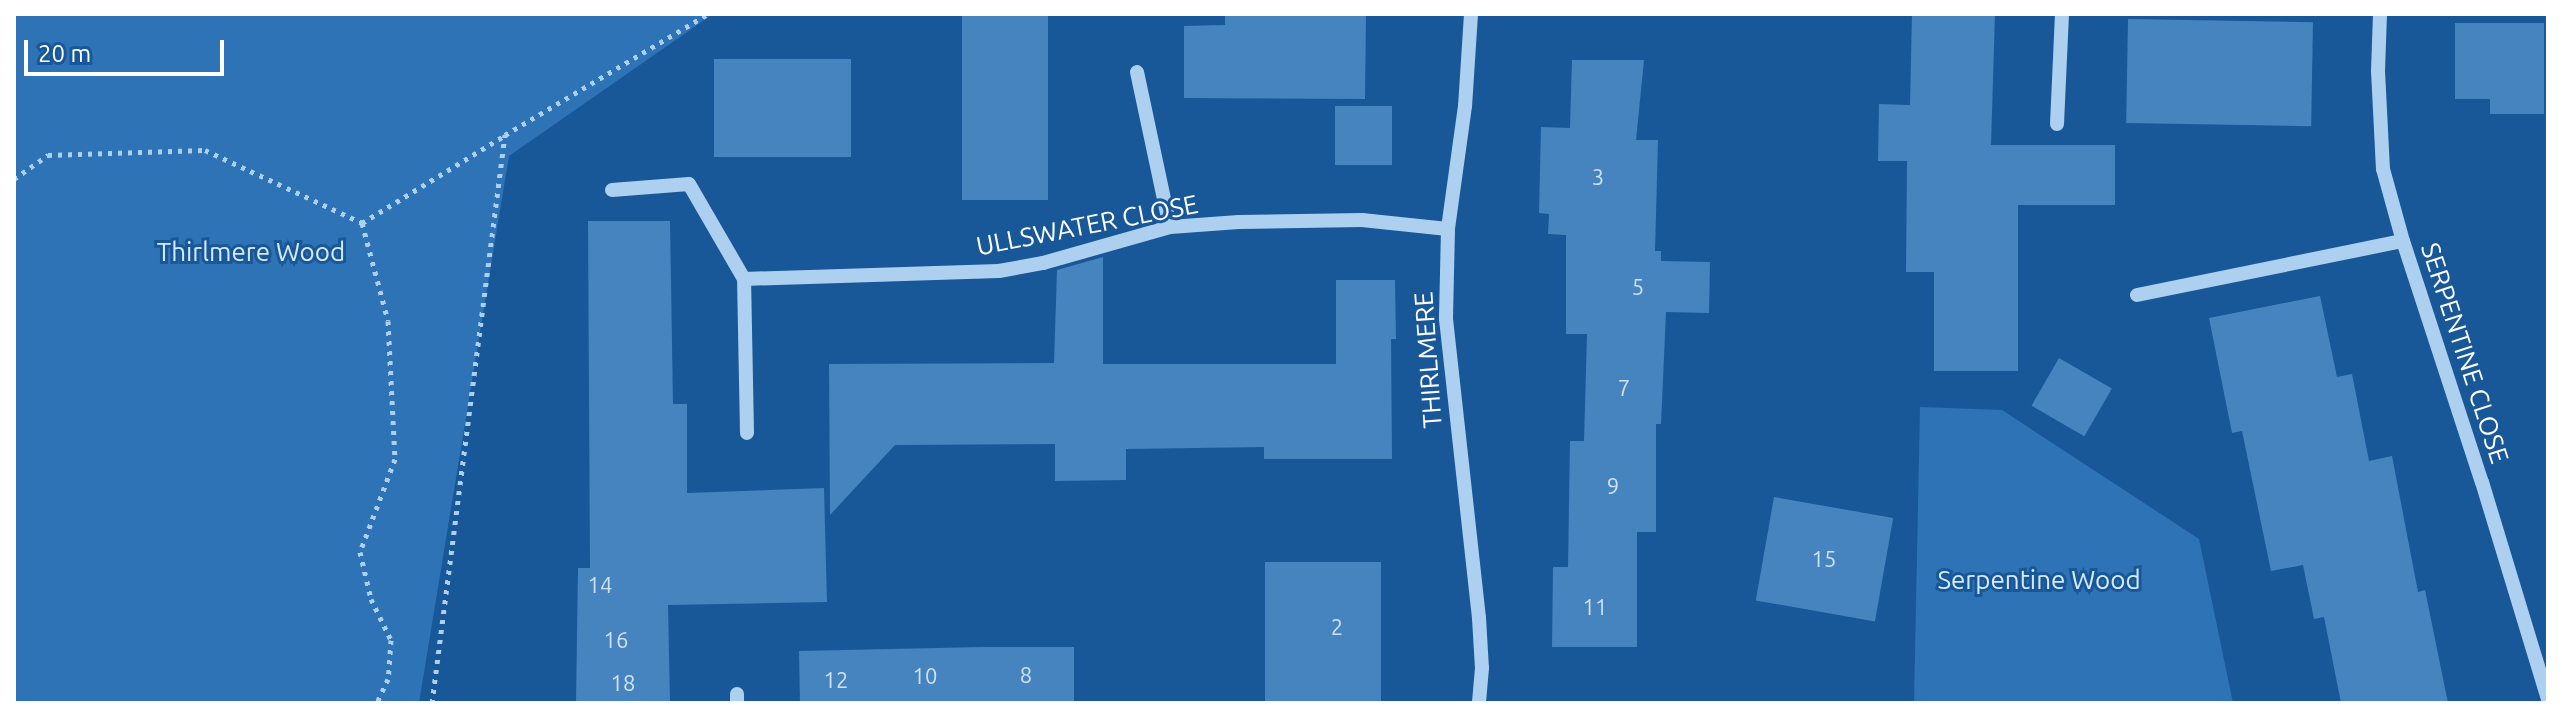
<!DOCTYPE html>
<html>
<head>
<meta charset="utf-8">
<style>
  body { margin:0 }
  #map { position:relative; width:2562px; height:717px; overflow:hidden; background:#195898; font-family:Ubuntu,sans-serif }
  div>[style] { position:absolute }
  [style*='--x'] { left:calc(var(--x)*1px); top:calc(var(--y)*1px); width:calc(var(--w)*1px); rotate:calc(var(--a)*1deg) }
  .green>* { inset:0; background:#2d73b6 }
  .building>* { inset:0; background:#4684c0; transform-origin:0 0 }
  .path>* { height:5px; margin-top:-2.5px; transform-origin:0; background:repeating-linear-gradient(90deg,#add0f1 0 4px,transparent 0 10px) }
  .minor>* { height:14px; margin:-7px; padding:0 7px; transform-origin:7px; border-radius:7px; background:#add0f1 }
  span { translate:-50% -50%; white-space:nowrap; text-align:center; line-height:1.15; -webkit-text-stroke:6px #195898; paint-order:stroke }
  .number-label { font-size:22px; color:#d1e0ef }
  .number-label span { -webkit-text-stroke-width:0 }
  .street-label { font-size:26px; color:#fff }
  .park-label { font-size:26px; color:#d4e9fc }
  .frame { position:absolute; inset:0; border:16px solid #fff; pointer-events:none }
  .scale { position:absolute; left:24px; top:40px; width:200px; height:36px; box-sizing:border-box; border:4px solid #fff; border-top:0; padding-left:10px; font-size:24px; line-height:28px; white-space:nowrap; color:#fff; -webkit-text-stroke:6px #195898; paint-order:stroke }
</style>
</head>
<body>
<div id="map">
  <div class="green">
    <div style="clip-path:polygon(14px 14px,713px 14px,509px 156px,419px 703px,14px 703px)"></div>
    <div style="clip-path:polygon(1920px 407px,2002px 410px,2199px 539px,2233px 703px,1914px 703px)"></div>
  </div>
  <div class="building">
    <div style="left:962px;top:14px;width:86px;height:186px"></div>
    <div style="clip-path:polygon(1225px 14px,1366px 14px,1365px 99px,1184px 98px,1184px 26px,1225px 25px)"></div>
    <div style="clip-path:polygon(1912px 14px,1995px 14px,1991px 145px,2115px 145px,2115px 205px,2018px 205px,2018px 371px,1934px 371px,1934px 272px,1906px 272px,1907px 161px,1878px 161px,1879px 104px,1910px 105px)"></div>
    <div style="left:2128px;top:19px;width:185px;height:104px;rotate:1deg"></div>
    <div style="clip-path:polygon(2455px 23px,2544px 23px,2544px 114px,2490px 114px,2490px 99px,2455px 99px)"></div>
    <div style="left:714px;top:59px;width:137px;height:98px"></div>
    <div style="clip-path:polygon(1572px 60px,1644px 60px,1636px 140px,1658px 140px,1655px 251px,1661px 251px,1661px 261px,1710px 262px,1709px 313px,1666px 312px,1661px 424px,1656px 424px,1656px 532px,1637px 532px,1637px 647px,1552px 647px,1553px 567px,1568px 567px,1570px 441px,1584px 441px,1587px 334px,1566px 334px,1566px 235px,1548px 234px,1549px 214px,1539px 213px,1541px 127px,1570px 128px)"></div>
    <div style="left:1335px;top:106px;width:57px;height:59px"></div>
    <div style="clip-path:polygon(588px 221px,670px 221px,673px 404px,687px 404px,687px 493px,824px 488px,827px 602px,668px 605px,670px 703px,576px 703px,578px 568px,590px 568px)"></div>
    <div style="clip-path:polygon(1103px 257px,1103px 364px,1336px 364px,1336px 280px,1395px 280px,1396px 339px,1391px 339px,1392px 459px,1264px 459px,1264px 447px,1126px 449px,1126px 480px,1055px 481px,1055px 444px,895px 445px,830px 515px,829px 364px,1054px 363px,1057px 270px)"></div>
    <div style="clip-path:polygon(2320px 296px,2337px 377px,2352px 374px,2369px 461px,2392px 456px,2418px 592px,2425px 590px,2448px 703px,2341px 703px,2324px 617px,2314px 619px,2303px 565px,2271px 571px,2242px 431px,2232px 433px,2209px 318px)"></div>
    <div style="left:2059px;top:358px;width:61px;height:55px;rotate:30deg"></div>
    <div style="left:1774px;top:497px;width:121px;height:105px;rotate:10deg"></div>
    <div style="left:1265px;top:562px;width:116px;height:141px"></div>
    <div style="clip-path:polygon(983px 647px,1074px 647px,1074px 703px,800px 703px,799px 651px)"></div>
  </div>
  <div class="path">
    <div style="--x:14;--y:179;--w:42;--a:-35.2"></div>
    <div style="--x:48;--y:155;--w:157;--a:-1.8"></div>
    <div style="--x:205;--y:150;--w:173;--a:24.9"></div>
    <div style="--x:362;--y:223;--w:167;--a:-31.5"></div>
    <div style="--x:362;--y:223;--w:101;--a:75.1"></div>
    <div style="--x:388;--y:321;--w:138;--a:87.1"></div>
    <div style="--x:395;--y:459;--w:99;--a:110.6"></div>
    <div style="--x:360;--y:552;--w:48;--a:76.8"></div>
    <div style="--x:371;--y:599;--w:46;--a:64"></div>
    <div style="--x:391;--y:640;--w:39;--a:94"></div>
    <div style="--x:388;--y:679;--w:26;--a:115"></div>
    <div style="--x:432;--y:703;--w:573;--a:-82.68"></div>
    <div style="--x:505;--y:135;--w:236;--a:-30.8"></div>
  </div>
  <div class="minor">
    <div style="--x:1471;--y:14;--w:92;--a:93.7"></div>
    <div style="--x:1465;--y:106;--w:124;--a:97.9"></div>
    <div style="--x:1448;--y:229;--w:90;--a:91.3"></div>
    <div style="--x:1446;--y:319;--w:301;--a:83.7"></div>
    <div style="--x:1479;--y:618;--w:50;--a:86.6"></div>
    <div style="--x:1482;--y:668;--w:35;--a:95"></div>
    <div style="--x:2380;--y:14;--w:57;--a:92"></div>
    <div style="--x:2378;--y:71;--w:98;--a:87.1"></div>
    <div style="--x:2383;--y:169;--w:75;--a:74.5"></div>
    <div style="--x:2403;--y:241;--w:254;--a:71.9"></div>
    <div style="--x:2482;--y:482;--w:227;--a:73.1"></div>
    <div style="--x:1137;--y:72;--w:158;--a:78"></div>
    <div style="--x:2057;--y:124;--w:110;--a:-87.4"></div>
    <div style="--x:612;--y:190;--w:77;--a:-4.5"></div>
    <div style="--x:689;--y:184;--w:110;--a:59.9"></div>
    <div style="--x:2137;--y:295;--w:271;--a:-11.5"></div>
    <div style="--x:747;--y:433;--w:154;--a:-91.1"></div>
    <div style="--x:744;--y:279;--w:255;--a:-1.8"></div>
    <div style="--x:999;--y:271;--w:45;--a:-10.3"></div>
    <div style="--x:1043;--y:263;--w:132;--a:-15.8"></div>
    <div style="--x:1170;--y:227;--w:69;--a:-4.1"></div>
    <div style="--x:1239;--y:222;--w:123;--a:-0.9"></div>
    <div style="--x:1362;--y:220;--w:86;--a:6"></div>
    <div style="--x:737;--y:703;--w:9;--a:-90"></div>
  </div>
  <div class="number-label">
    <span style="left:1598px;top:177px">3</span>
    <span style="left:1638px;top:287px">5</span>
    <span style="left:1624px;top:388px">7</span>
    <span style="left:1613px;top:486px">9</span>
    <span style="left:1824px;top:559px">15</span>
    <span style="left:600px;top:585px">14</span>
    <span style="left:1595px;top:607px">11</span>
    <span style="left:1337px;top:627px">2</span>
    <span style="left:616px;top:640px">16</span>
    <span style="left:1026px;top:675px">8</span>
    <span style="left:925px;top:676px">10</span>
    <span style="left:836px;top:680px">12</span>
    <span style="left:623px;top:683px">18</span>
  </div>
  <div class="street-label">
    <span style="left:1087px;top:225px;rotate:-11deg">ULLSWATER CLOSE</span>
    <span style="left:2465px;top:353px;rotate:72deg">SERPENTINE CLOSE</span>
    <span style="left:1428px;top:360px;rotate:-94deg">THIRLMERE</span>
  </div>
  <div class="park-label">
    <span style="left:251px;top:252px">Thirlmere Wood</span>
    <span style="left:2039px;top:580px">Serpentine Wood</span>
  </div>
  <div class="frame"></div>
  <div class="scale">20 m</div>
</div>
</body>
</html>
